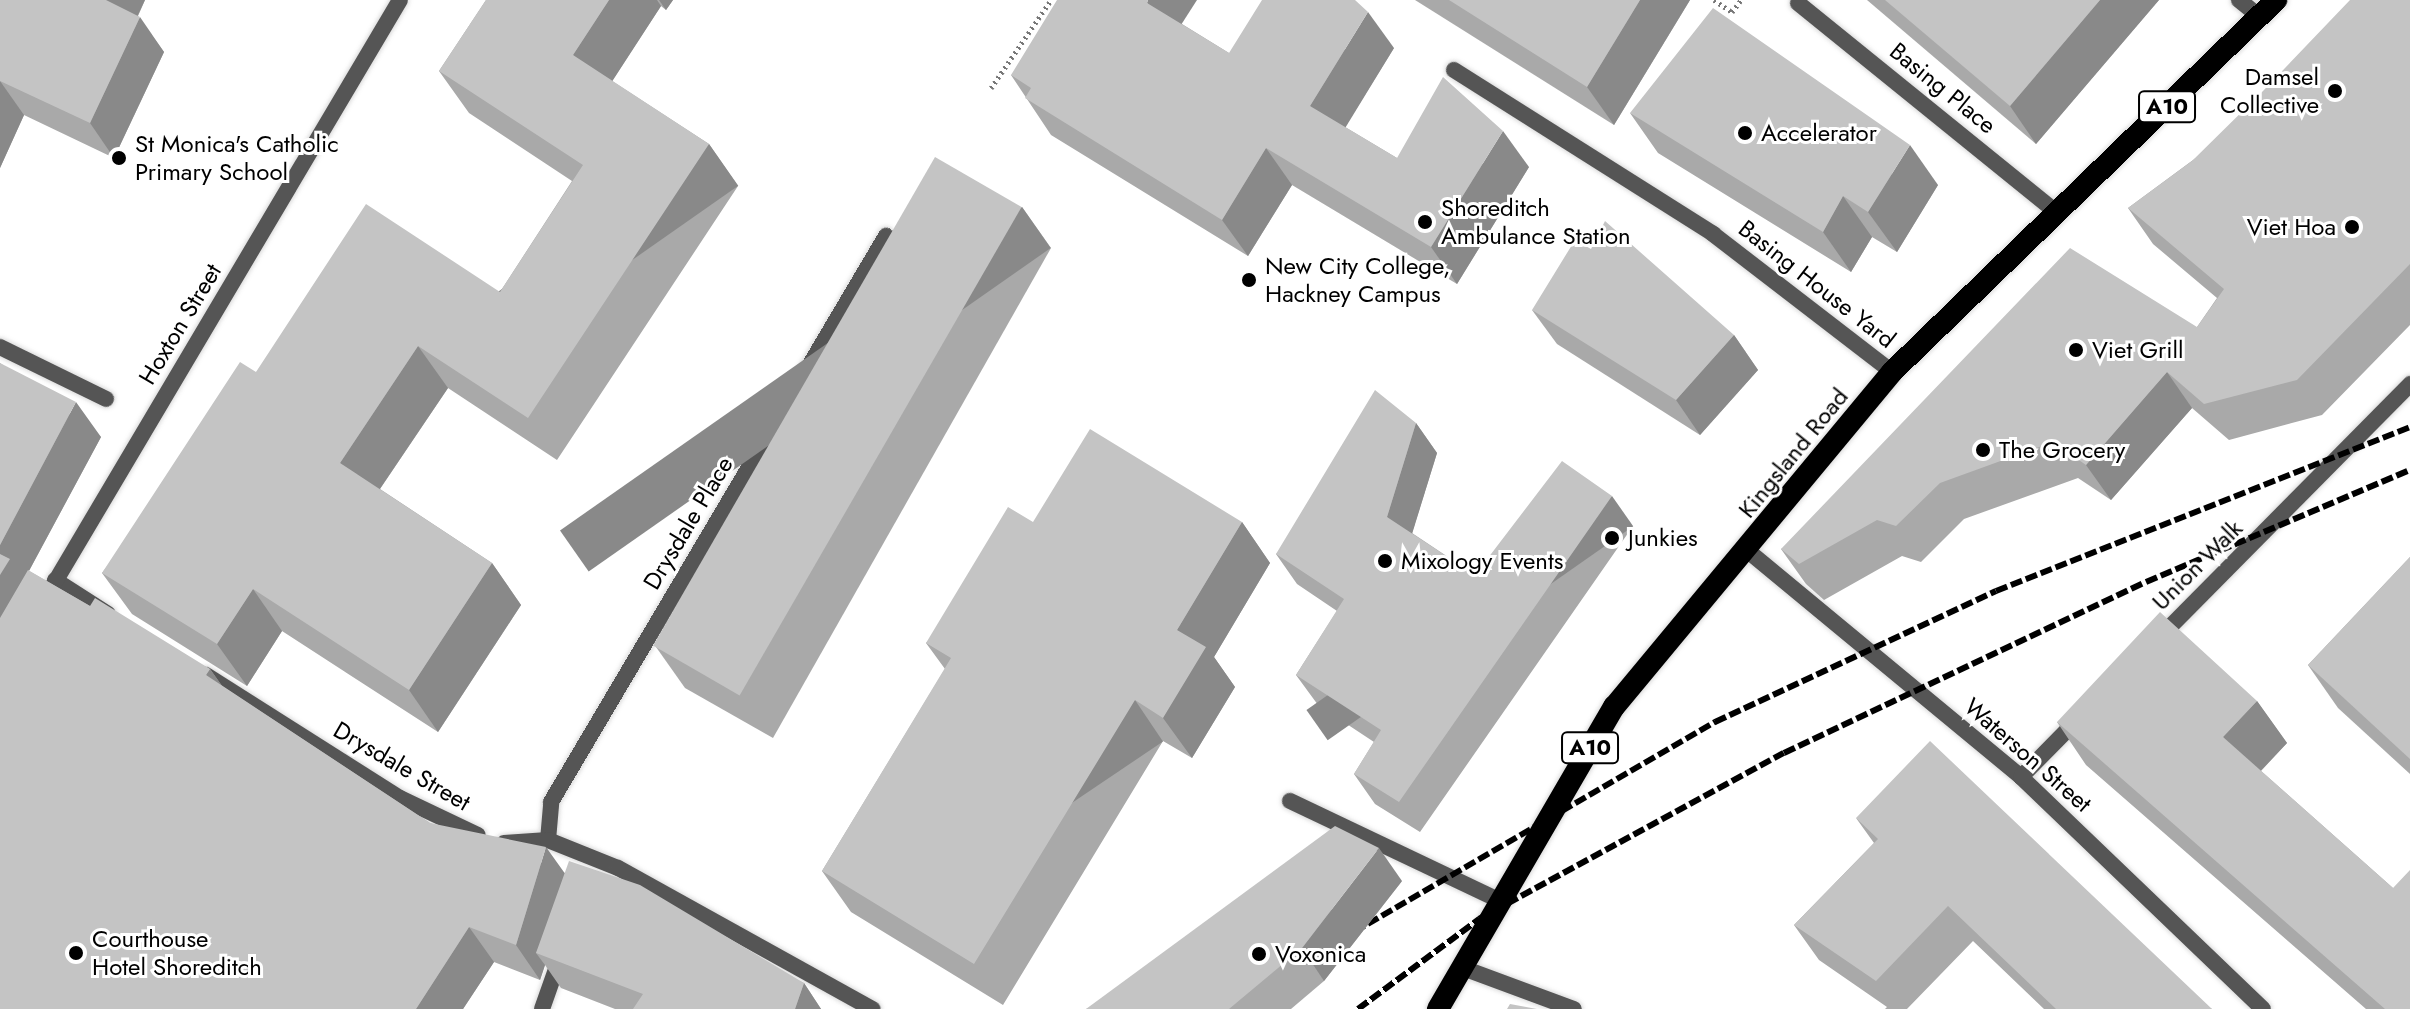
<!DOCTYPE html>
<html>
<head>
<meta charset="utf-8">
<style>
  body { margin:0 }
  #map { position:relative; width:2410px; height:1009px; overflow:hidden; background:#fff; font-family:Jost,sans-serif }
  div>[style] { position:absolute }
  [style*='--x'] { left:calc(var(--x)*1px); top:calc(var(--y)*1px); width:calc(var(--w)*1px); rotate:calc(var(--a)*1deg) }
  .path>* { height:5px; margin-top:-2.5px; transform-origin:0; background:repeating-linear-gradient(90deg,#777 0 2px,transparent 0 6px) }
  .roads { filter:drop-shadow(0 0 2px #dbdbdb) drop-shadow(0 0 2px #dbdbdb) }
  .service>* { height:16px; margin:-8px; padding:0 8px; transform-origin:8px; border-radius:8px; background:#555 }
  .minor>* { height:16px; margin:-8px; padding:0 8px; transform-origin:8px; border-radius:8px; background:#555 }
  .trunk>* { height:22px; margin:-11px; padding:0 11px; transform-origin:11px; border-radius:11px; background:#000 }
  .rail>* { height:6px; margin-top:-3px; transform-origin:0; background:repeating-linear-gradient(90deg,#000 0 12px,transparent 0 16px) }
  .wall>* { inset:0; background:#a9a9a9 }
  .shaded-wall>* { inset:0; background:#898989; transform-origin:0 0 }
  .building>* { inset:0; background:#c4c4c4; transform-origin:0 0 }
  .dots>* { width:22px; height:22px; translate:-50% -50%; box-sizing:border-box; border:4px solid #fff; border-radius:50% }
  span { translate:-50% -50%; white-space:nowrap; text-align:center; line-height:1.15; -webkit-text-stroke:6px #fff; paint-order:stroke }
  .shield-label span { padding:2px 6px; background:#fff; border:2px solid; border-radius:6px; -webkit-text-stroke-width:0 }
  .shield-label { font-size:22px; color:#000; font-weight:700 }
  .poi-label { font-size:24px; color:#000 }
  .right { translate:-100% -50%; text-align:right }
  .left { translate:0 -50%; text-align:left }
  .street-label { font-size:24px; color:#000 }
</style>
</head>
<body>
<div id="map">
  <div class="path">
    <div style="--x:1714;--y:0;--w:22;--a:34"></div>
    <div style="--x:1732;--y:12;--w:15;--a:-53"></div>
    <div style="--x:991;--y:88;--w:107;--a:-55.7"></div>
  </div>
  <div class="roads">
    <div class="service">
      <div style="--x:1290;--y:801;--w:233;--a:25.4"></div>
      <div style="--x:548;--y:840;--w:38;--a:-85"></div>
      <div style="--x:551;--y:802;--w:658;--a:-59.38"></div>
      <div style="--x:1463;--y:968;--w:118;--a:20.3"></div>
      <div style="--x:542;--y:1009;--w:54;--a:-70.6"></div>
    </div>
    <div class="minor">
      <div style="--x:2239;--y:0;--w:27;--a:39"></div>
      <div style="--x:1798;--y:3;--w:332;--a:39"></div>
      <div style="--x:1454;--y:70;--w:307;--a:32.3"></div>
      <div style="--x:1713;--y:234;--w:226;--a:37.6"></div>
      <div style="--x:0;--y:347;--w:118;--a:26.1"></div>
      <div style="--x:1748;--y:551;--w:354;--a:39.6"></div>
      <div style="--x:2021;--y:777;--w:335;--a:43.8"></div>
      <div style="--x:55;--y:580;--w:63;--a:32.7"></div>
      <div style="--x:52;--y:587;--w:682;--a:-59.34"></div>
      <div style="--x:2158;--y:639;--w:359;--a:-45.3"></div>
      <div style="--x:206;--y:675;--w:230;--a:32.4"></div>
      <div style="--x:400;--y:798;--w:86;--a:25.4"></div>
      <div style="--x:2021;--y:777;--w:83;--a:-45.5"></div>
      <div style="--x:504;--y:843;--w:44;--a:-3.9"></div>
      <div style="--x:548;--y:840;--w:75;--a:21.8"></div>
      <div style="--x:618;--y:868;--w:291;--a:29"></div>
    </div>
    <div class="trunk">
      <div style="--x:1438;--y:1009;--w:350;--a:-59.8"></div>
      <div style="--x:1614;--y:707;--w:435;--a:-50.3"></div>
      <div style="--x:1892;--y:372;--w:535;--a:-44.09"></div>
    </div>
  </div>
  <div class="rail">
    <div style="--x:1354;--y:932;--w:418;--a:-30.2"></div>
    <div style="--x:1715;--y:722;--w:310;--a:-25"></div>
    <div style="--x:1996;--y:591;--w:445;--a:-21.6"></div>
    <div style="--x:1358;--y:1009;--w:151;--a:-36.6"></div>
    <div style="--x:1479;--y:919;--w:347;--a:-28.6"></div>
    <div style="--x:1784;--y:753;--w:400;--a:-25.3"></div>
    <div style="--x:2146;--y:582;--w:287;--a:-23"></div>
  </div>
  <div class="wall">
    <div style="clip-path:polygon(0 0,145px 0,138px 16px,164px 52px,114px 158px,24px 115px,0 168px)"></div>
    <div style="clip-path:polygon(486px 0,673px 0,666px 10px,661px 6px,612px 81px,709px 144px,738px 186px,557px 460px,448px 388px,380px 489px,492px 563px,521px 605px,438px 732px,282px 631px,247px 686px,132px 614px,102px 573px,256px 372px,500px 292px,572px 181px,469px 113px,439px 71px)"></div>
    <div style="clip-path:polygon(1415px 0,1690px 0,1614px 125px)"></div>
    <div style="clip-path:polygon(1867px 0,2159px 0,2036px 144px)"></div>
    <div style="clip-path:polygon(2410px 0,2410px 325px,2322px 415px,2229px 440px,2192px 408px,2111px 500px,2078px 478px,1964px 519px,1921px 562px,1902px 556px,1824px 600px,1806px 584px,1781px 549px,2197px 327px,2217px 298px,2153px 244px,2128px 208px)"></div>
    <div style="clip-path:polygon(1182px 24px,1229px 53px,1394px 48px,1345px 127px,1397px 158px,1529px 167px,1457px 284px,1292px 185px,1248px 256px,1051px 135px,1011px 75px)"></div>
    <div style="clip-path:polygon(1630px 113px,1938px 185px,1897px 252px,1872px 237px,1851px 272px,1658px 153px)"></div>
    <div style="clip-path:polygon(1022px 207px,1051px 248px,773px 738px,685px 688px,656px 647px)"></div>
    <div style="clip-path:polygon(1532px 310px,1734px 335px,1758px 370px,1700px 435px,1557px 344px)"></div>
    <div style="clip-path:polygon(0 363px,101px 437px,29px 571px,90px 606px,210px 669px,222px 686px,430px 823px,565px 873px,804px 983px,821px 1009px,615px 1009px,561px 988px,545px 965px,540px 980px,494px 962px,463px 1009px,0 1009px)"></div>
    <div style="clip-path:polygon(1416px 423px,1437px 453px,1412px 533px,1475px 575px,1633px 526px,1420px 832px,1375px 804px,1354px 774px,1374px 742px,1318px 705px,1296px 675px,1337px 611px,1297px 584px,1276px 554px)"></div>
    <div style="clip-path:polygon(1033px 522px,1242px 522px,1270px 563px,1214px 657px,1235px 687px,1192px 758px,1163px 741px,1003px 1005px,851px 912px,822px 871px,945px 669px,926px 643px)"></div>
    <div style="clip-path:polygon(2410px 557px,2410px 774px,2338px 708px,2308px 665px)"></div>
    <div style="clip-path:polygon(2257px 701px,2287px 743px,2261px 771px,2393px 888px,2410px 1009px,2366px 1009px,2086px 765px,2057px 722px)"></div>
    <div style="clip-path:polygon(1856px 818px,2212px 1009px,2044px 1009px,1973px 941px,1907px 1009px,1885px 1009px,1887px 1007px,1819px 960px,1794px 925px,1874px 843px)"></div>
    <div style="clip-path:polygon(1402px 881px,1324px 981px,1291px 1009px,1086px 1009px)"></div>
  </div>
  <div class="shaded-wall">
    <div style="clip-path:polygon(105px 0,145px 0,129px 34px)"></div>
    <div style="clip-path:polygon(609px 0,657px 0,661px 6px,602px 97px,573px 55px)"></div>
    <div style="clip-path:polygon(659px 0,673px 0,666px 10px)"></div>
    <div style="clip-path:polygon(1148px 0,1197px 0,1172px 39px,1147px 3px)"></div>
    <div style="clip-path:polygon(1640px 0,1690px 0,1614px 125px,1587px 87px)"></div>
    <div style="clip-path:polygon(2100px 0,2159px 0,2036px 144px,2010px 106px)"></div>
    <div style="clip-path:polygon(1368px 12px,1394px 48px,1336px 143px,1310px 106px)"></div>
    <div style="clip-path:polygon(140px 17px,164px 52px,114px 158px,90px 123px)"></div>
    <div style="clip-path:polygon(0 81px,24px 115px,0 168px)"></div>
    <div style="clip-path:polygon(1503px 131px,1529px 167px,1457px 284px,1431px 247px)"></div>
    <div style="left:709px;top:144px;width:51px;height:328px;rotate:55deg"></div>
    <div style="clip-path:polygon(1910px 145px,1938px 185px,1897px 252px,1868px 212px)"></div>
    <div style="clip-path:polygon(1266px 148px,1292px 185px,1248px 256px,1222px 220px)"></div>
    <div style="clip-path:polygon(1843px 196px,1872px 237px,1851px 272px,1823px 232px)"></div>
    <div style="left:1022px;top:207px;width:50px;height:564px;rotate:55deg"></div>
    <div style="clip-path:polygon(1734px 335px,1758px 370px,1700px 435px,1676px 400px)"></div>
    <div style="clip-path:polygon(418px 346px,448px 388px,369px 505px,340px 463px)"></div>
    <div style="clip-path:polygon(2167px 372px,2192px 408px,2111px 500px,2086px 465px)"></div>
    <div style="clip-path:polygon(76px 402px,101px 437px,24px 580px,0 651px,0 545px)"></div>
    <div style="clip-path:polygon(1416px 423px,1437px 453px,1408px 547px,1387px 517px)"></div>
    <div style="left:1612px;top:496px;width:37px;height:373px;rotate:55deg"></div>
    <div style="clip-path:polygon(1242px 522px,1270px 563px,1214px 657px,1235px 687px,1192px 758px,1163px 718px,1177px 630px)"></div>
    <div style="clip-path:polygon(492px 563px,521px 605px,438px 732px,409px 690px)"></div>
    <div style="clip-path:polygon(253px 589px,282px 631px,247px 686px,217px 644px)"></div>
    <div style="clip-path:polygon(210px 669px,235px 704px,206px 675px)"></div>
    <div style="left:1135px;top:700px;width:50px;height:309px;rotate:56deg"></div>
    <div style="clip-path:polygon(2257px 701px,2287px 743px,2252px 780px,2223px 737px)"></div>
    <div style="clip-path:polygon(546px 847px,571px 882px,536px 953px,545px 965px,540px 980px,516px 945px)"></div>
    <div style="clip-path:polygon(1379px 848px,1402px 881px,1324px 981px,1302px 948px)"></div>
    <div style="clip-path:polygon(469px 927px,494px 962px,463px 1009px,416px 1009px)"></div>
    <div style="clip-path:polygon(804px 983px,821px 1009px,795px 1009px)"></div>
  </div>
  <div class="building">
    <div style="clip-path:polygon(0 0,106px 0,140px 17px,90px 123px,0 81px)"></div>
    <div style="clip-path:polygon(486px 0,609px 0,573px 55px,709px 144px,528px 418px,418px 346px,340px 463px,492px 563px,409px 690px,253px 589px,217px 644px,102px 573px,240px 362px,256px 372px,366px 204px,500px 292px,583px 165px,439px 71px)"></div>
    <div style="clip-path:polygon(1057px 0,1148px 0,1147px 3px,1229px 53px,1262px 0,1355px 0,1368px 12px,1310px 106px,1397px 158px,1443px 77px,1503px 131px,1431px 247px,1266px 148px,1222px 220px,1025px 98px,1031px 88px,1011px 75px)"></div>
    <div style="clip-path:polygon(1449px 0,1640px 0,1587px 87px)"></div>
    <div style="clip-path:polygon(1885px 0,2100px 0,2010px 106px)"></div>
    <div style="clip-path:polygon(2350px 0,2410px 0,2410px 264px,2297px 380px,2204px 404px,2167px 372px,2086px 465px,2053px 442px,1940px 483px,1896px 526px,1877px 520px,1799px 564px,1781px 549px,2070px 248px,2197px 327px,2224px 289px,2128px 208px,2192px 161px,2263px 91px)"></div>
    <div style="clip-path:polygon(1713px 8px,1910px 145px,1868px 212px,1843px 196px,1823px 232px,1630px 113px)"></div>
    <div style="left:935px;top:157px;width:100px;height:564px;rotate:30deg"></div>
    <div style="clip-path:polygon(1605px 221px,1734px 335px,1676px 400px,1532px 310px,1575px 240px,1591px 249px)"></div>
    <div style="clip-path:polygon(0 363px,76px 402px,0 545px)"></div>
    <div style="clip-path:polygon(1375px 390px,1416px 423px,1387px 517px,1475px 575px,1562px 461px,1612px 496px,1399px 802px,1354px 774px,1381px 730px,1296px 675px,1344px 599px,1276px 554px)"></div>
    <div style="clip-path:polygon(1090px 429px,1242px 522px,1177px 630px,1206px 647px,1163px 718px,1135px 700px,974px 964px,822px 871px,951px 658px,926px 643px,1008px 507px,1033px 522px)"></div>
    <div style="clip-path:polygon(0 554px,10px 559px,0 575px)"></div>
    <div style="clip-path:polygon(2410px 557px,2410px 759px,2308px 665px)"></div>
    <div style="clip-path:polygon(28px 570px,90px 606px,95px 598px,210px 669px,206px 675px,430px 823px,546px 847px,516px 945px,469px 927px,416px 1009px,0 1009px,0 618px)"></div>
    <div style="clip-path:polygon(2160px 612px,2257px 701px,2223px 737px,2393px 888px,2410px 870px,2410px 1009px,2385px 1009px,2057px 722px)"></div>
    <div style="clip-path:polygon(1930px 741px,2212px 1009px,2056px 1009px,1948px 906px,1876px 981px,1794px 925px,1878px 839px,1856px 818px)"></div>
    <div style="clip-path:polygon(1335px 826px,1379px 848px,1302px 948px,1229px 1009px,1086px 1009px)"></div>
    <div style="clip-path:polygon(569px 861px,640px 885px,804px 983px,795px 1009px,633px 1009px,643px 994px,536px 953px)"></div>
    <div style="clip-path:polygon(1510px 1004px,1537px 1009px,1507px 1009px)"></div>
  </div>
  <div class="dots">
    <div style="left:2335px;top:91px;background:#000"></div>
    <div style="left:1745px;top:133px;background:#000"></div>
    <div style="left:119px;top:158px;background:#000"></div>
    <div style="left:1425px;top:222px;background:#000"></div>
    <div style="left:2352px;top:227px;background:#000"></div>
    <div style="left:1249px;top:280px;background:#000"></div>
    <div style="left:2076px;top:350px;background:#000"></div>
    <div style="left:1983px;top:450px;background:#000"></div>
    <div style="left:1612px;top:538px;background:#000"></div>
    <div style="left:1385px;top:561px;background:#000"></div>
    <div style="left:76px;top:953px;background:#000"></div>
    <div style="left:1259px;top:954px;background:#000"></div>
  </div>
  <div class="shield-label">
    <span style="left:2167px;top:107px">A10</span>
    <span style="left:1590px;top:748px">A10</span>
  </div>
  <div class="poi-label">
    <span class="right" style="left:2319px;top:91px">Damsel<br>Collective</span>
    <span class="left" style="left:1761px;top:133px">Accelerator</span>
    <span class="left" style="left:135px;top:158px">St Monica's Catholic<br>Primary School</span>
    <span class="left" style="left:1441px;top:222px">Shoreditch<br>Ambulance Station</span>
    <span class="right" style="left:2336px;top:227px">Viet Hoa</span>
    <span class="left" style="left:1265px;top:280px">New City College,<br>Hackney Campus</span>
    <span class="left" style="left:2092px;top:350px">Viet Grill</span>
    <span class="left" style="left:1999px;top:450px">The Grocery</span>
    <span class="left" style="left:1628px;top:538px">Junkies</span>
    <span class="left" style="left:1401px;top:561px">Mixology Events</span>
    <span class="left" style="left:92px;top:953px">Courthouse<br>Hotel Shoreditch</span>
    <span class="left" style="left:1275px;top:954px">Voxonica</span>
  </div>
  <div class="street-label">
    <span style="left:1943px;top:88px;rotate:39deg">Basing Place</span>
    <span style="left:1817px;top:284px;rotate:38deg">Basing House Yard</span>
    <span style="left:180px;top:324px;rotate:-59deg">Hoxton Street</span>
    <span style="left:1793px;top:453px;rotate:-51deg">Kingsland Road</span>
    <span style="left:688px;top:523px;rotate:-59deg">Drysdale Place</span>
    <span style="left:2197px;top:565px;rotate:-45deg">Union Walk</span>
    <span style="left:2028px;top:755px;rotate:41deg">Waterson Street</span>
    <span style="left:402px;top:766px;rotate:30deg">Drysdale Street</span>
  </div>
</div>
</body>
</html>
